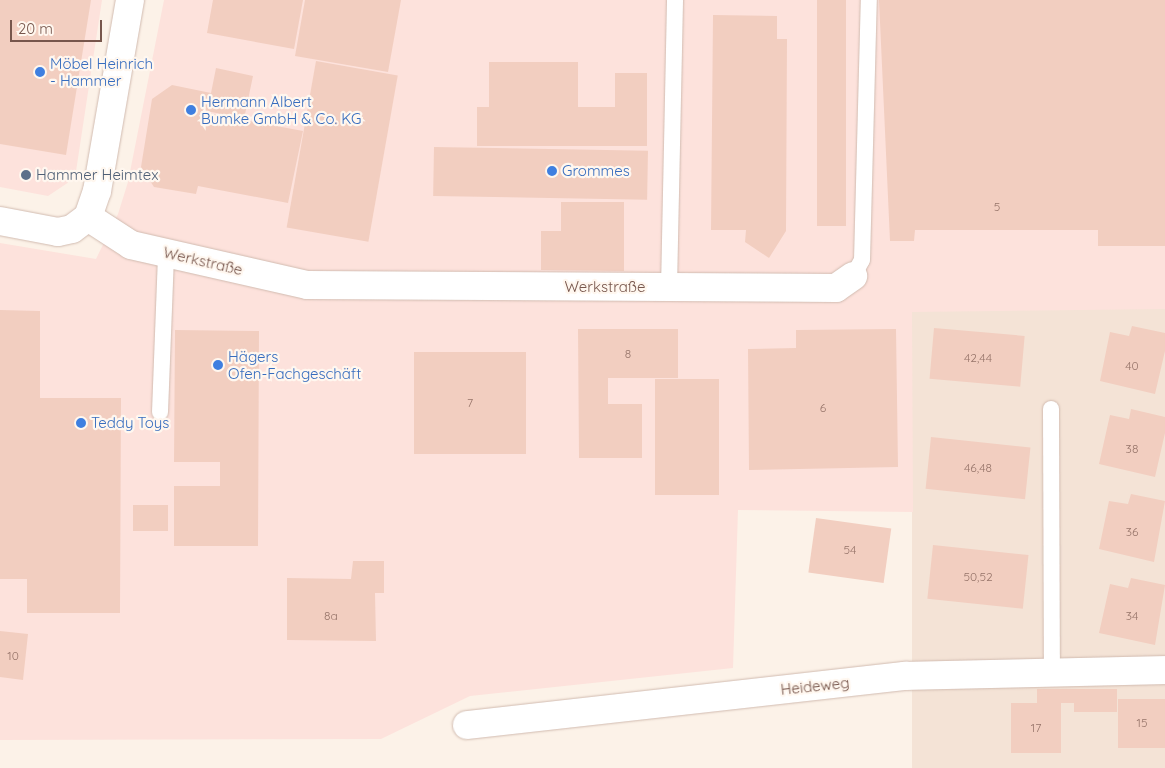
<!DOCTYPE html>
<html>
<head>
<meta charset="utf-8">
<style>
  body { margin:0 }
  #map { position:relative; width:1165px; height:768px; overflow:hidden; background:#fcf2e8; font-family:Quicksand,sans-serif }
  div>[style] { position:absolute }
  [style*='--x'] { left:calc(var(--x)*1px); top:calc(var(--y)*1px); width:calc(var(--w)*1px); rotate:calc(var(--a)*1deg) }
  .residential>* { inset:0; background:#f4e3d6; transform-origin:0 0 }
  .commercial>* { inset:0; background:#fde2dc }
  .building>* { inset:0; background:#f2cec0; transform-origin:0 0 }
  .roads { filter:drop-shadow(0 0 1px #d1bbb0) drop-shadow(0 0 1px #d1bbb0) }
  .lane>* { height:16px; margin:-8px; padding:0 8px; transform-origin:8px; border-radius:8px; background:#fff }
  .street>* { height:28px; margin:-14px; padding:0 14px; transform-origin:14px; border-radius:14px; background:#fff }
  .dots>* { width:14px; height:14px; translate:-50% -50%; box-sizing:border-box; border:2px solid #fff7ef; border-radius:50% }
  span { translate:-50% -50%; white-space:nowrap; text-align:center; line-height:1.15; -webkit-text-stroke:4.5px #fff7ef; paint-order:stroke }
  .number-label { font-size:12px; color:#967469 }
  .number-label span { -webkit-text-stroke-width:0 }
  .shop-label { font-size:15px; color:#366cbe }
  .left { translate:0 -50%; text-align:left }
  .service-label { font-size:15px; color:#4e5e75 }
  .street-label { font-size:15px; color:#77564c }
  .scale { position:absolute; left:10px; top:20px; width:92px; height:22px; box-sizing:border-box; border:2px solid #77564c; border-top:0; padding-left:6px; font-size:15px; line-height:18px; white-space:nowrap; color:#77564c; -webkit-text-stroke:4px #fff7ef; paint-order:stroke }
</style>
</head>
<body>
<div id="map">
  <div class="residential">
    <div style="left:1165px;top:309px;width:459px;height:253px;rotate:90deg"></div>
  </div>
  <div class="commercial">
    <div style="clip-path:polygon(0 0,102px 0,75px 178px,48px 196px,0 187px)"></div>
    <div style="clip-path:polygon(164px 0,1165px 0,1165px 309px,912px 312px,913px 512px,738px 510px,733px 668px,470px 696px,381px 739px,0 740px,0 243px,96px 259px,118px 214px,128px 182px)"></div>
  </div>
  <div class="building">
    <div style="clip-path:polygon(0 0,91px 0,66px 155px,0 144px)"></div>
    <div style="clip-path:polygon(213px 0,303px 0,294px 49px,207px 33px)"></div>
    <div style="clip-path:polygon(305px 0,401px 0,388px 72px,295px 56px)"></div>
    <div style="left:817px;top:0;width:29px;height:226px"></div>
    <div style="clip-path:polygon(879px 0,1165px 0,1165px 246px,1098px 246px,1098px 230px,915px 230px,914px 241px,890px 241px)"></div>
    <div style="clip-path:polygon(713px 15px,777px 16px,777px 39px,787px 39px,786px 231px,769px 258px,745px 242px,746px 230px,711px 230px)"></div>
    <div style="left:316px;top:61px;width:83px;height:169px;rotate:10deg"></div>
    <div style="clip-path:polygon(489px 62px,578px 62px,578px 107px,615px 107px,615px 73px,647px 73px,647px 146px,477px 146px,477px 107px,489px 107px)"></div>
    <div style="clip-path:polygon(216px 68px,253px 76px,244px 119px,207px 111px,212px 114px,303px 131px,288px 203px,198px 186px,196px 194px,154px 187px,141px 167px,152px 99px,172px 85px,211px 93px)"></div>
    <div style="left:434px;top:147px;width:214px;height:49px;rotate:1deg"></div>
    <div style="clip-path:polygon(561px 202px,624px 202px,624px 271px,541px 270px,541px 231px,561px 231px)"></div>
    <div style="clip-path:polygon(0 310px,40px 311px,40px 398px,121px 398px,120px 613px,27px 613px,27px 579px,0 579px)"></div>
    <div style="clip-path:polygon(1132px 326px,1165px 333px,1165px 351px,1155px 394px,1100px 381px,1110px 332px,1129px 336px)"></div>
    <div style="left:934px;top:328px;width:91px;height:51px;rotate:5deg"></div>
    <div style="clip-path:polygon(578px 329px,678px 329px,678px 378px,608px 378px,608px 404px,642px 404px,642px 458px,579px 458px)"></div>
    <div style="clip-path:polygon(896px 329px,898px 467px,749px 470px,748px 349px,796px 348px,796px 330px)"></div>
    <div style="clip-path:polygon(175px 330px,259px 331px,258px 546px,174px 546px,174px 486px,220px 486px,220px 462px,174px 462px)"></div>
    <div style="left:414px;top:352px;width:112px;height:102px"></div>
    <div style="left:655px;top:379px;width:64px;height:116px"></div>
    <div style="clip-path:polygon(1131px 409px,1165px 417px,1165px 433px,1155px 477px,1099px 464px,1110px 415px,1129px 419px)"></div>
    <div style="left:931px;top:437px;width:100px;height:52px;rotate:6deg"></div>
    <div style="clip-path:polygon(1131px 494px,1165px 501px,1154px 562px,1099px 549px,1109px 501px,1128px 504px)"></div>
    <div style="left:133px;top:505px;width:35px;height:26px"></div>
    <div style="left:816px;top:518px;width:76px;height:55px;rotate:8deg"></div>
    <div style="left:933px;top:545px;width:96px;height:54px;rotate:6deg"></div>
    <div style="clip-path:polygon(353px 561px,384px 561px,384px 593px,375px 593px,376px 641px,287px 640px,287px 578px,351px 579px)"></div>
    <div style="clip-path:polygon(1131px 578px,1165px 585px,1155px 645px,1099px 633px,1110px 584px,1128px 588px)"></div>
    <div style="clip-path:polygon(0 631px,28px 634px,23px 680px,0 677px)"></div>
    <div style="clip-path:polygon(1037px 689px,1117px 689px,1117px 712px,1074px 712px,1074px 703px,1061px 703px,1061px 753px,1011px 753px,1011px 703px,1037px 703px)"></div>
    <div style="left:1118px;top:699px;width:47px;height:49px"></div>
  </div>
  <div class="roads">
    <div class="lane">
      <div style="--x:853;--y:276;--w:18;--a:-61"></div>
      <div style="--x:862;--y:260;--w:260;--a:-88.5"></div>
      <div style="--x:669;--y:288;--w:288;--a:-88.8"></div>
      <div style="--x:1051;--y:409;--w:264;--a:89.8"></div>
      <div style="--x:160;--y:412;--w:159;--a:-87.8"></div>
    </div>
    <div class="street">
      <div style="--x:88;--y:217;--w:51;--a:33.1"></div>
      <div style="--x:131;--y:245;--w:180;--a:12.8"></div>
      <div style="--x:307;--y:285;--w:529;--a:0.32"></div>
      <div style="--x:836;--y:288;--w:21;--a:-35"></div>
      <div style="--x:0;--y:221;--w:59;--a:10.7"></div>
      <div style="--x:58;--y:232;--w:14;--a:-12"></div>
      <div style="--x:72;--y:229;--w:20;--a:-37"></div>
      <div style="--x:88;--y:217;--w:28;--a:-71"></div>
      <div style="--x:97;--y:191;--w:194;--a:-80.2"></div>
      <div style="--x:467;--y:725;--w:441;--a:-6.4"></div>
      <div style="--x:905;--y:676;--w:260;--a:-1.3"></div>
    </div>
  </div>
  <div class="dots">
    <div style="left:40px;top:72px;background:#3f7fe0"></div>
    <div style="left:191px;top:110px;background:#3f7fe0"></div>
    <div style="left:552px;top:171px;background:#3f7fe0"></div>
    <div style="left:26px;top:175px;background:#5c6f8a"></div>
    <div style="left:218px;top:365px;background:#3f7fe0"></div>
    <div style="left:81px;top:423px;background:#3f7fe0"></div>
  </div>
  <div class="number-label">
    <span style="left:997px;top:207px">5</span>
    <span style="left:628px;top:354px">8</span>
    <span style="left:978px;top:358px">42,44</span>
    <span style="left:1132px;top:366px">40</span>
    <span style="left:470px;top:403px">7</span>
    <span style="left:823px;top:408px">6</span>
    <span style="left:1132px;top:449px">38</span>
    <span style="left:978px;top:468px">46,48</span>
    <span style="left:1132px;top:532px">36</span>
    <span style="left:850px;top:550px">54</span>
    <span style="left:978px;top:577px">50,52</span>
    <span style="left:331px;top:616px">8a</span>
    <span style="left:1132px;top:616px">34</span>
    <span style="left:13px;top:656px">10</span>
    <span style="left:1142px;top:723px">15</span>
    <span style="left:1036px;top:728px">17</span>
  </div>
  <div class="shop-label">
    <span class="left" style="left:50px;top:72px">Möbel Heinrich<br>- Hammer</span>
    <span class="left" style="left:201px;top:110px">Hermann Albert<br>Bumke GmbH &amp; Co. KG</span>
    <span class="left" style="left:562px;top:171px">Grommes</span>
    <span class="left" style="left:228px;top:365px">Hägers<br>Ofen-Fachgeschäft</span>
    <span class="left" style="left:91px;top:423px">Teddy Toys</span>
  </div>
  <div class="service-label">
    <span class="left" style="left:36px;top:175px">Hammer Heimtex</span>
  </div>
  <div class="street-label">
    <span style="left:203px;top:261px;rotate:13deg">Werkstraße</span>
    <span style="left:605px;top:287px">Werkstraße</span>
    <span style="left:815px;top:686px;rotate:-6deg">Heideweg</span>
  </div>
  <div class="scale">20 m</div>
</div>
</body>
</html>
